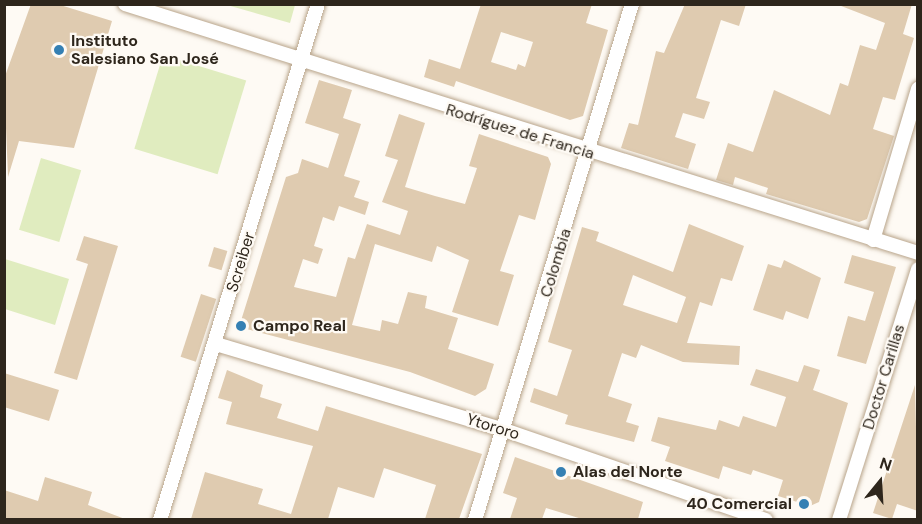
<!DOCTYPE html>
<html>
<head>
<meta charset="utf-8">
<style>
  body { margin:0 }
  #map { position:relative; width:922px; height:524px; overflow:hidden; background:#fefaf4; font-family:"DM Sans",sans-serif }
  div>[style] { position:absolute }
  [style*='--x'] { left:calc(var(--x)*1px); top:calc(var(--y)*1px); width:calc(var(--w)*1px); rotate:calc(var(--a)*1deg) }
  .green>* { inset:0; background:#e0ecbf; transform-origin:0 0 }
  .building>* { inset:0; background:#dfcbb0; transform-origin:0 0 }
  .roads { filter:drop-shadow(0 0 2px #b8a48a) drop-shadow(0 0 2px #b8a48a) }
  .street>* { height:14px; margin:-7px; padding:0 7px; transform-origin:7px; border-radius:7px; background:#fff }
  .dots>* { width:16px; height:16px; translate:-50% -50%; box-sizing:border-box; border:3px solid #fefaf4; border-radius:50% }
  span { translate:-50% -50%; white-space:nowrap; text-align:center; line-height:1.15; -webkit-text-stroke:4.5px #fefaf4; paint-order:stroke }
  .poi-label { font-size:16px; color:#2e261c; font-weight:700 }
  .left { translate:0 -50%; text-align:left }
  .right { translate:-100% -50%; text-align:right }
  .street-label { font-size:16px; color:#2e261c }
  .frame { position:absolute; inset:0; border:6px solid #2e261c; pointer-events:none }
  .north { position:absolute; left:850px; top:452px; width:60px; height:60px; -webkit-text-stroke:4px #fefaf4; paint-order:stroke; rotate:18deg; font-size:16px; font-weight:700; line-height:24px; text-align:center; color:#2e261c }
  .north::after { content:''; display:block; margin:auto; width:21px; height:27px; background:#2e261c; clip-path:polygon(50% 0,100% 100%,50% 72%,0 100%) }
</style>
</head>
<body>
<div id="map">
  <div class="green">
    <div style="clip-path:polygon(227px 5px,295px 4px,295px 5px,290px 23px)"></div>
    <div style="left:163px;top:55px;width:87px;height:98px;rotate:17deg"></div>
    <div style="left:41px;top:158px;width:42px;height:75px;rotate:17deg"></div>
    <div style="clip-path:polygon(5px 259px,69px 279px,55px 325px,5px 309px)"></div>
  </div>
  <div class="building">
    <div style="clip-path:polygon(31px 4px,57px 4px,112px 21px,74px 148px,19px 141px,8px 177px,4px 79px)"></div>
    <div style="clip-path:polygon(evenodd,481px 4px,592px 4px,586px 23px,608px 30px,583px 116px,570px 120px,456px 81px,454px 87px,424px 77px,429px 59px,460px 69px,481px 4px,501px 32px,533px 42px,525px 67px,518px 64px,516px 70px,491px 62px,501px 32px)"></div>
    <div style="clip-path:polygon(685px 4px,746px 4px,739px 26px,721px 20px,696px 98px,710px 102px,704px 119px,683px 113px,675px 137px,696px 144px,688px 169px,621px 148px,629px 123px,638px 125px,656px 51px,664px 53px)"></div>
    <div style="clip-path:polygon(836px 4px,912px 4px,903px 34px,914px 38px,895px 100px,883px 97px,873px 129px,894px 136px,867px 219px,859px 222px,766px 194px,768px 188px,735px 177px,733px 185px,716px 180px,728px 143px,753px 152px,774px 90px,830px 115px,840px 83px,848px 86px,860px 45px,876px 50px,885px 23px)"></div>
    <div style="clip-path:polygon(319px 80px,352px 90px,343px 118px,361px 124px,344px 176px,360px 181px,354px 197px,369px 202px,365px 215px,339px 206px,334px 221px,323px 217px,314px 246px,323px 249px,318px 264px,303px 259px,294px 287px,336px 297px,348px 257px,355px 259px,367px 224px,400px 235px,408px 211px,382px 202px,398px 160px,385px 156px,399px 114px,425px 123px,405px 187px,435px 196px,465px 204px,477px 168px,469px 166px,479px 134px,548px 157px,551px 164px,535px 220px,519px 215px,500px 271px,514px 275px,498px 326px,452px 312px,469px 260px,437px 246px,432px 262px,375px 244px,352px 325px,380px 331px,382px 320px,398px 324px,408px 292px,427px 296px,425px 308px,458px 318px,448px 349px,494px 364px,486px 389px,475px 396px,410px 372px,239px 327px,286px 177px,298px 173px,302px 159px,328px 168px,339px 134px,305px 123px)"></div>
    <div style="clip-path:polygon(evenodd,689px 224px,744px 246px,732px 281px,721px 278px,712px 306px,700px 302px,687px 343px,740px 346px,739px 365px,683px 362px,641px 345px,636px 358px,622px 353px,608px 396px,632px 404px,626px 422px,639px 426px,634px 442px,565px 424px,568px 415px,530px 402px,534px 388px,557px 396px,572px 350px,548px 342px,582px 227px,599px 232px,596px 241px,673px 272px,689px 224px,633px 275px,686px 297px,677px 323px,623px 305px,633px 275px)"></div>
    <div style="clip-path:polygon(84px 236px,118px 246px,77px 380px,54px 373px,88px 264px,76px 260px)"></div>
    <div style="left:214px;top:247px;width:14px;height:20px;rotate:17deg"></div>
    <div style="clip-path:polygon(852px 255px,896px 267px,866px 364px,837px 356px,848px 316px,865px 321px,874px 292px,844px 283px)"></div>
    <div style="clip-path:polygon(784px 260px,821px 278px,808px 319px,786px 311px,783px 320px,753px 310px,768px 264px,781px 268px)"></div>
    <div style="left:201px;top:294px;width:16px;height:66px;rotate:18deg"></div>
    <div style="clip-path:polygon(804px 365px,820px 370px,813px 390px,848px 403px,819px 502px,810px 506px,778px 496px,783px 480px,753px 470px,751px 475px,723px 466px,719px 479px,665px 461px,670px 447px,651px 441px,658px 417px,716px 430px,719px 420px,739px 427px,743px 416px,776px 427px,786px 397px,750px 385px,756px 369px,798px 382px)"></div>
    <div style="clip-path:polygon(227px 370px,263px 385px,260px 397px,282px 404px,277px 418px,318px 431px,326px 406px,482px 454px,459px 519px,425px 519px,436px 485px,384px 468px,374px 498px,338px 487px,328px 519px,191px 519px,205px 472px,263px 489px,258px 504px,291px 514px,313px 446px,226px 424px,232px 402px,218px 398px)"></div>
    <div style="clip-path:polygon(4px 373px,59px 390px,49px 421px,4px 407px)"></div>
    <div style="clip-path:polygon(915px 385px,918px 511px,897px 504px,892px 519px,873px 513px)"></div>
    <div style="clip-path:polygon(515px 457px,643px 502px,638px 519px,582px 519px,546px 508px,542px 519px,510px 519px,517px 498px,503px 493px)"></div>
    <div style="clip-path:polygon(45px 477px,92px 492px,88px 505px,125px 519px,4px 519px,4px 490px,38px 501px)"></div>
  </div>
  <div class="roads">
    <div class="street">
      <div style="--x:125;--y:4;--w:831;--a:17.43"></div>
      <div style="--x:873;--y:240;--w:158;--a:-73.4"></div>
      <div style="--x:216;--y:344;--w:301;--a:16.6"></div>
      <div style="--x:504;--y:430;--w:277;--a:19"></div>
      <div style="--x:160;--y:520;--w:540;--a:-72.98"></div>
      <div style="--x:475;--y:520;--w:539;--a:-73.08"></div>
      <div style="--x:839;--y:520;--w:263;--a:-72.5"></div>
    </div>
  </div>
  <div class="dots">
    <div style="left:59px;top:50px;background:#3580b3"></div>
    <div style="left:241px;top:326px;background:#3580b3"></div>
    <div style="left:561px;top:472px;background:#3580b3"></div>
    <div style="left:804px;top:504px;background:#3580b3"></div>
  </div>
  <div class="poi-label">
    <span class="left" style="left:71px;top:50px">Instituto<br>Salesiano San José</span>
    <span class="left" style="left:253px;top:326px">Campo Real</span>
    <span class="left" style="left:573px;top:472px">Alas del Norte</span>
    <span class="right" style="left:792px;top:504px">40 Comercial</span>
  </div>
  <div class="street-label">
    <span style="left:520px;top:132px;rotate:17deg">Rodríguez de Francia</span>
    <span style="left:241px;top:262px;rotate:-73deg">Screiber</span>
    <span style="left:556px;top:263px;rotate:-73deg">Colombia</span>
    <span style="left:884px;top:377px;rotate:-73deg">Doctor Carillas</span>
    <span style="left:493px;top:427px;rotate:17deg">Ytororo</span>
  </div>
  <div class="frame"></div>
  <div class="north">N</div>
</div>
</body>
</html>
